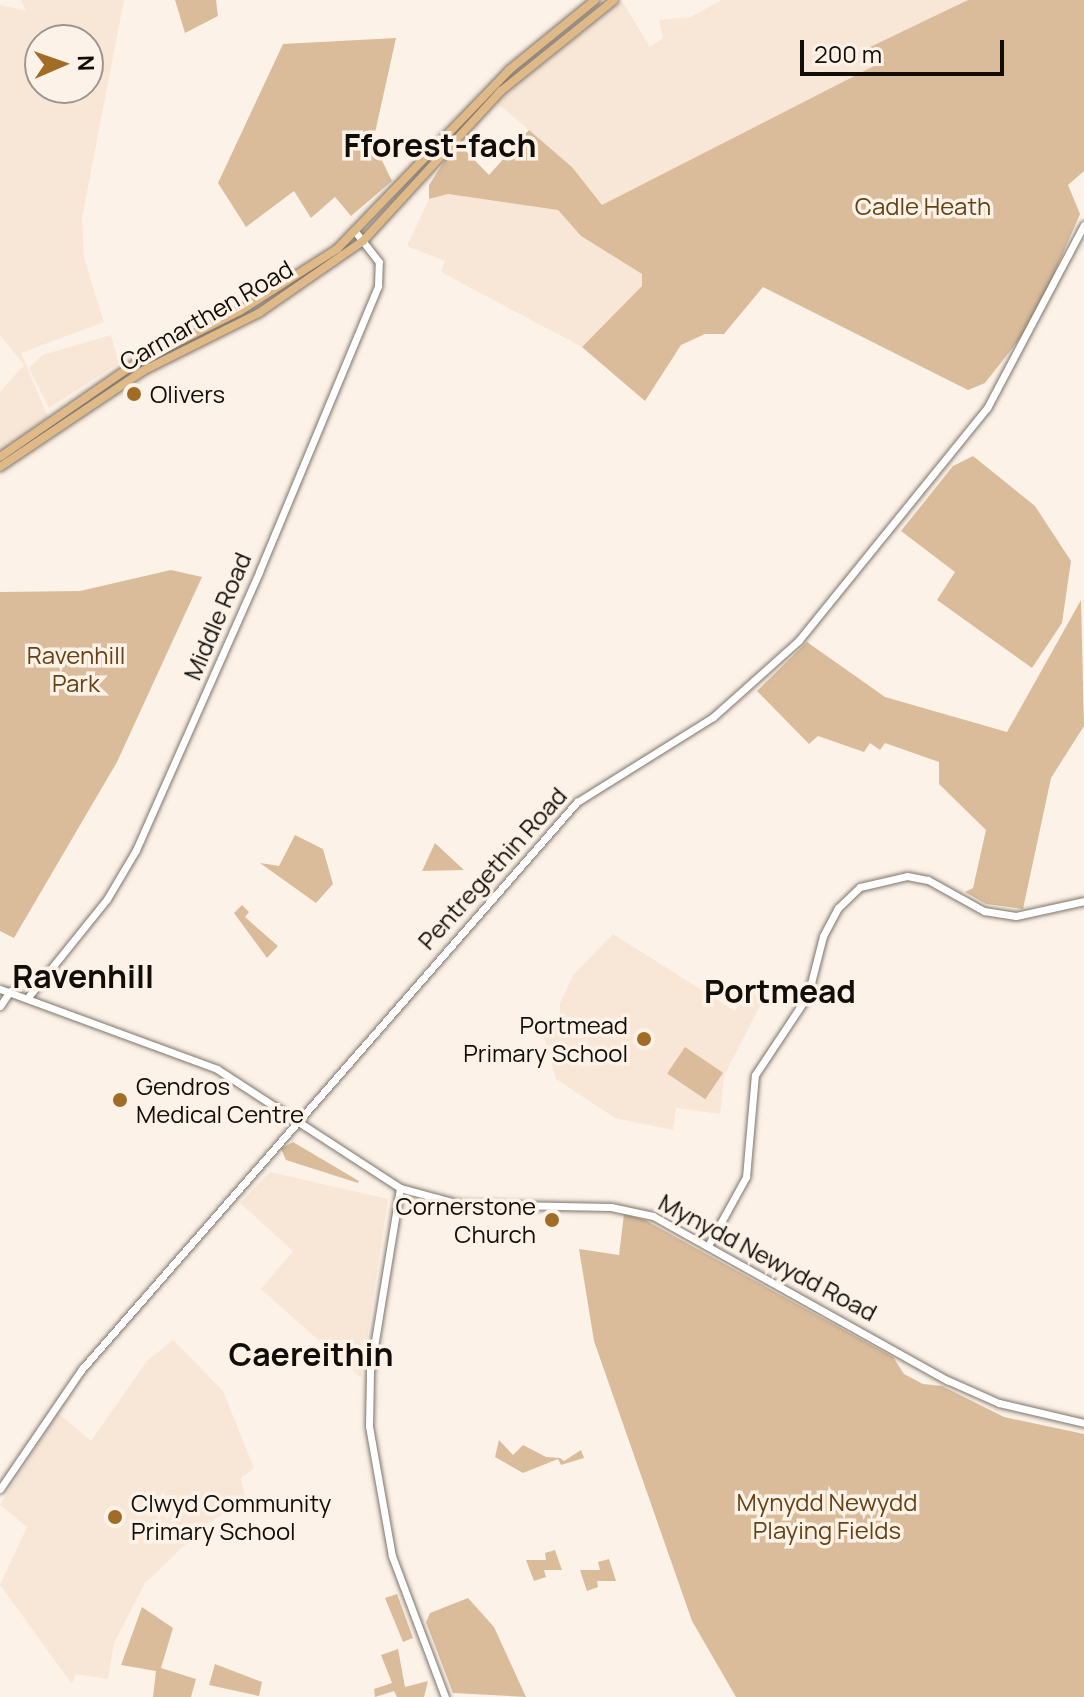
<!DOCTYPE html>
<html>
<head>
<meta charset="utf-8">
<style>
  body { margin:0 }
  #map { position:relative; width:1084px; height:1697px; overflow:hidden; background:#fdf2e7; font-family:Manrope,sans-serif }
  div>[style] { position:absolute }
  [style*='--x'] { left:calc(var(--x)*1px); top:calc(var(--y)*1px); width:calc(var(--w)*1px); rotate:calc(var(--a)*1deg) }
  .built>* { inset:0; background:#f8e7d6 }
  .green>* { inset:0; background:#dabc9b; transform-origin:0 0 }
  .roads { filter:drop-shadow(0 0 2px #7e756b) drop-shadow(0 0 2px #7e756b) }
  .tertiary>* { height:7px; margin:-3.5px; padding:0 3.5px; transform-origin:3.5px; border-radius:3.5px; background:#fff }
  .primary>* { height:8px; margin:-4px; padding:0 4px; transform-origin:4px; border-radius:4px; background:#e0b988 }
  .dots>* { width:22px; height:22px; translate:-50% -50%; box-sizing:border-box; border:4px solid #fdf2e7; border-radius:50% }
  span { translate:-50% -50%; white-space:nowrap; text-align:center; line-height:1.15; -webkit-text-stroke:7px #fdf2e7; paint-order:stroke }
  .park-label { font-size:24px; color:#654214 }
  .street-label { font-size:24px; color:#110e0a }
  .poi-label { font-size:24px; color:#110e0a }
  .left { translate:0 -50%; text-align:left }
  .right { translate:-100% -50%; text-align:right }
  .district-label { font-size:32px; color:#110e0a; font-weight:700 }
  .north { position:absolute; left:24px; top:24px; width:80px; height:80px; box-sizing:border-box; background:#fdf2e7; border:2px solid #9f978f; border-radius:50%; rotate:88deg; font-size:22px; font-weight:700; line-height:32px; text-align:center; color:#110e0a }
  .north::after { content:''; display:block; margin:auto; width:28px; height:36px; background:#a16c25; clip-path:polygon(50% 0,100% 100%,50% 72%,0 100%) }
  .scale { position:absolute; left:800px; top:40px; width:204px; height:36px; box-sizing:border-box; border:4px solid #110e0a; border-top:0; padding-left:10px; font-size:24px; line-height:28px; white-space:nowrap; color:#110e0a; -webkit-text-stroke:6px #fdf2e7; paint-order:stroke }
</style>
</head>
<body>
<div id="map">
  <div class="built">
    <div style="clip-path:polygon(evenodd,21px 0,124px 0,82px 218px,84px 258px,104px 322px,21px 353px,48px 417px,0 452px,0 392px,24px 365px,0 335px,0 5px,26px 11px,21px 0,40px 40px,88px 40px,88px 88px,40px 88px,40px 40px)"></div>
    <div style="clip-path:polygon(722px 0,968px 0,869px 48px,876px 65px,601px 206px,572px 167px,496px 102px,622px 1px,650px 47px,663px 38px,659px 20px,690px 17px)"></div>
    <div style="clip-path:polygon(448px 194px,558px 210px,581px 236px,642px 274px,642px 286px,582px 347px,441px 272px,445px 261px,407px 246px,429px 199px)"></div>
    <div style="clip-path:polygon(111px 335px,119px 363px,49px 408px,29px 368px,42px 355px)"></div>
    <div style="clip-path:polygon(613px 934px,735px 1011px,749px 990px,763px 1000px,724px 1076px,720px 1114px,676px 1108px,673px 1130px,615px 1118px,556px 1079px,542px 1029px,560px 1023px,560px 1003px,574px 974px)"></div>
    <div style="clip-path:polygon(270px 1172px,388px 1199px,361px 1378px,261px 1289px,293px 1251px,240px 1203px)"></div>
    <div style="clip-path:polygon(173px 1340px,223px 1391px,254px 1468px,241px 1478px,246px 1502px,209px 1522px,145px 1583px,114px 1643px,108px 1679px,76px 1674px,72px 1684px,0 1585px,27px 1527px,0 1505px,58px 1413px,91px 1441px,147px 1361px)"></div>
  </div>
  <div class="green">
    <div style="clip-path:polygon(175px 0,216px 0,218px 16px,185px 33px)"></div>
    <div style="clip-path:polygon(968px 0,1084px 0,1084px 171px,1068px 185px,1080px 214px,1033px 322px,985px 383px,968px 390px,763px 287px,724px 334px,705px 334px,681px 345px,645px 401px,582px 347px,642px 286px,642px 274px,581px 236px,558px 210px,448px 194px,429px 199px,429px 185px,457px 142px,489px 175px,529px 130px,572px 167px,602px 205px,876px 65px,868px 48px)"></div>
    <div style="clip-path:polygon(396px 38px,373px 142px,392px 181px,351px 216px,335px 197px,311px 218px,294px 191px,246px 227px,218px 183px,283px 44px)"></div>
    <div style="clip-path:polygon(973px 456px,1035px 506px,1071px 561px,1062px 623px,1032px 668px,937px 600px,955px 572px,901px 531px,953px 466px)"></div>
    <div style="clip-path:polygon(171px 570px,202px 577px,117px 762px,14px 938px,0 931px,0 592px,80px 591px)"></div>
    <div style="clip-path:polygon(1081px 600px,1084px 726px,1051px 778px,1023px 909px,986px 904px,965px 892px,973px 888px,986px 830px,939px 784px,939px 762px,885px 743px,880px 750px,870px 743px,864px 752px,818px 736px,809px 744px,757px 691px,807px 642px,885px 697px,1007px 732px)"></div>
    <div style="clip-path:polygon(295px 835px,323px 849px,333px 884px,316px 903px,260px 863px,279px 866px)"></div>
    <div style="clip-path:polygon(435px 843px,464px 870px,422px 871px)"></div>
    <div style="clip-path:polygon(242px 905px,249px 912px,245px 917px,278px 946px,267px 958px,234px 913px)"></div>
    <div style="left:685px;top:1047px;width:46px;height:32px;rotate:34deg"></div>
    <div style="clip-path:polygon(293px 1142px,359px 1181px,358px 1183px,286px 1160px,281px 1149px)"></div>
    <div style="clip-path:polygon(624px 1214px,645px 1220px,893px 1357px,904px 1374px,923px 1384px,942px 1386px,1004px 1417px,1084px 1434px,1084px 1697px,736px 1697px,692px 1621px,594px 1341px,579px 1249px,619px 1255px)"></div>
    <div style="clip-path:polygon(499px 1440px,513px 1455px,523px 1445px,546px 1457px,560px 1458px,564px 1461px,581px 1450px,584px 1458px,561px 1465px,558px 1459px,523px 1473px,495px 1457px)"></div>
    <div style="clip-path:polygon(555px 1550px,562px 1570px,544px 1570px,546px 1577px,534px 1581px,526px 1560px,546px 1560px,545px 1553px)"></div>
    <div style="clip-path:polygon(609px 1559px,616px 1581px,597px 1581px,598px 1587px,587px 1591px,580px 1570px,600px 1570px,598px 1562px)"></div>
    <div style="clip-path:polygon(397px 1594px,413px 1638px,403px 1642px,385px 1598px)"></div>
    <div style="clip-path:polygon(468px 1598px,494px 1627px,526px 1697px,453px 1693px,426px 1622px,430px 1613px)"></div>
    <div style="clip-path:polygon(142px 1607px,173px 1628px,161px 1668px,196px 1679px,191px 1697px,153px 1697px,156px 1671px,121px 1665px)"></div>
    <div style="clip-path:polygon(398px 1649px,405px 1687px,428px 1681px,424px 1697px,397px 1697px,394px 1691px,375px 1697px,374px 1689px,392px 1683px,381px 1655px)"></div>
    <div style="clip-path:polygon(215px 1664px,262px 1682px,259px 1696px,209px 1685px)"></div>
  </div>
  <div class="roads">
    <div class="tertiary">
      <div style="--x:0;--y:989;--w:231;--a:20.2"></div>
      <div style="--x:217;--y:1069;--w:218;--a:33"></div>
      <div style="--x:400;--y:1188;--w:61;--a:15.2"></div>
      <div style="--x:459;--y:1204;--w:152;--a:1.1"></div>
      <div style="--x:611;--y:1207;--w:43;--a:12.1"></div>
      <div style="--x:653;--y:1216;--w:337;--a:29.2"></div>
      <div style="--x:947;--y:1380;--w:57;--a:23.9"></div>
      <div style="--x:999;--y:1403;--w:87;--a:13.2"></div>
      <div style="--x:29;--y:996;--w:124;--a:-51.2"></div>
      <div style="--x:107;--y:899;--w:57;--a:-59.4"></div>
      <div style="--x:136;--y:850;--w:304;--a:-66.1"></div>
      <div style="--x:259;--y:572;--w:310;--a:-67.4"></div>
      <div style="--x:378;--y:286;--w:24;--a:-88"></div>
      <div style="--x:379;--y:262;--w:37;--a:-128"></div>
      <div style="--x:0;--y:1006;--w:18;--a:-56"></div>
      <div style="--x:400;--y:1188;--w:185;--a:99.3"></div>
      <div style="--x:370;--y:1371;--w:55;--a:91"></div>
      <div style="--x:369;--y:1426;--w:132;--a:80"></div>
      <div style="--x:392;--y:1556;--w:151;--a:69.4"></div>
      <div style="--x:709;--y:1244;--w:77;--a:-61.1"></div>
      <div style="--x:746;--y:1177;--w:102;--a:-85"></div>
      <div style="--x:755;--y:1075;--w:96;--a:-56.5"></div>
      <div style="--x:808;--y:995;--w:61;--a:-75.7"></div>
      <div style="--x:823;--y:936;--w:32;--a:-62"></div>
      <div style="--x:838;--y:908;--w:30;--a:-44"></div>
      <div style="--x:860;--y:887;--w:48;--a:-13.2"></div>
      <div style="--x:907;--y:876;--w:21;--a:11"></div>
      <div style="--x:928;--y:880;--w:64;--a:29"></div>
      <div style="--x:984;--y:911;--w:32;--a:9"></div>
      <div style="--x:1016;--y:916;--w:70;--a:-12.4"></div>
      <div style="--x:0;--y:1489;--w:145;--a:-55.7"></div>
      <div style="--x:82;--y:1369;--w:753;--a:-48.88"></div>
      <div style="--x:577;--y:802;--w:160;--a:-32"></div>
      <div style="--x:713;--y:717;--w:115;--a:-41.8"></div>
      <div style="--x:799;--y:640;--w:299;--a:-51"></div>
      <div style="--x:987;--y:408;--w:207;--a:-62.1"></div>
    </div>
    <div class="primary">
      <div style="--x:0;--y:457;--w:165;--a:-34.7"></div>
      <div style="--x:136;--y:363;--w:116;--a:-26.6"></div>
      <div style="--x:240;--y:311;--w:115;--a:-32.6"></div>
      <div style="--x:337;--y:249;--w:248;--a:-46.1"></div>
      <div style="--x:509;--y:70;--w:111;--a:-39.1"></div>
      <div style="--x:0;--y:467;--w:172;--a:-33.9"></div>
      <div style="--x:143;--y:371;--w:130;--a:-26.6"></div>
      <div style="--x:259;--y:313;--w:126;--a:-34.7"></div>
      <div style="--x:363;--y:241;--w:204;--a:-47.4"></div>
      <div style="--x:501;--y:91;--w:145;--a:-38.8"></div>
    </div>
  </div>
  <div class="dots">
    <div style="left:134px;top:394px;background:#a16c25"></div>
    <div style="left:644px;top:1039px;background:#a16c25"></div>
    <div style="left:120px;top:1100px;background:#a16c25"></div>
    <div style="left:552px;top:1220px;background:#a16c25"></div>
    <div style="left:115px;top:1517px;background:#a16c25"></div>
  </div>
  <div class="park-label">
    <span style="left:923px;top:206px">Cadle Heath</span>
    <span style="left:76px;top:669px">Ravenhill<br>Park</span>
    <span style="left:827px;top:1516px">Mynydd Newydd<br>Playing Fields</span>
  </div>
  <div class="street-label">
    <span style="left:206px;top:315px;rotate:-30deg">Carmarthen Road</span>
    <span style="left:217px;top:616px;rotate:-67deg">Middle Road</span>
    <span style="left:492px;top:868px;rotate:-48deg">Pentregethin Road</span>
    <span style="left:768px;top:1257px;rotate:28deg">Mynydd Newydd Road</span>
  </div>
  <div class="poi-label">
    <span class="left" style="left:150px;top:394px">Olivers</span>
    <span class="right" style="left:628px;top:1039px">Portmead<br>Primary School</span>
    <span class="left" style="left:136px;top:1100px">Gendros<br>Medical Centre</span>
    <span class="right" style="left:536px;top:1220px">Cornerstone<br>Church</span>
    <span class="left" style="left:131px;top:1517px">Clwyd Community<br>Primary School</span>
  </div>
  <div class="district-label">
    <span style="left:440px;top:145px">Fforest-fach</span>
    <span style="left:83px;top:976px">Ravenhill</span>
    <span style="left:780px;top:991px">Portmead</span>
    <span style="left:311px;top:1354px">Caereithin</span>
  </div>
  <div class="north">N</div>
  <div class="scale">200 m</div>
</div>
</body>
</html>
